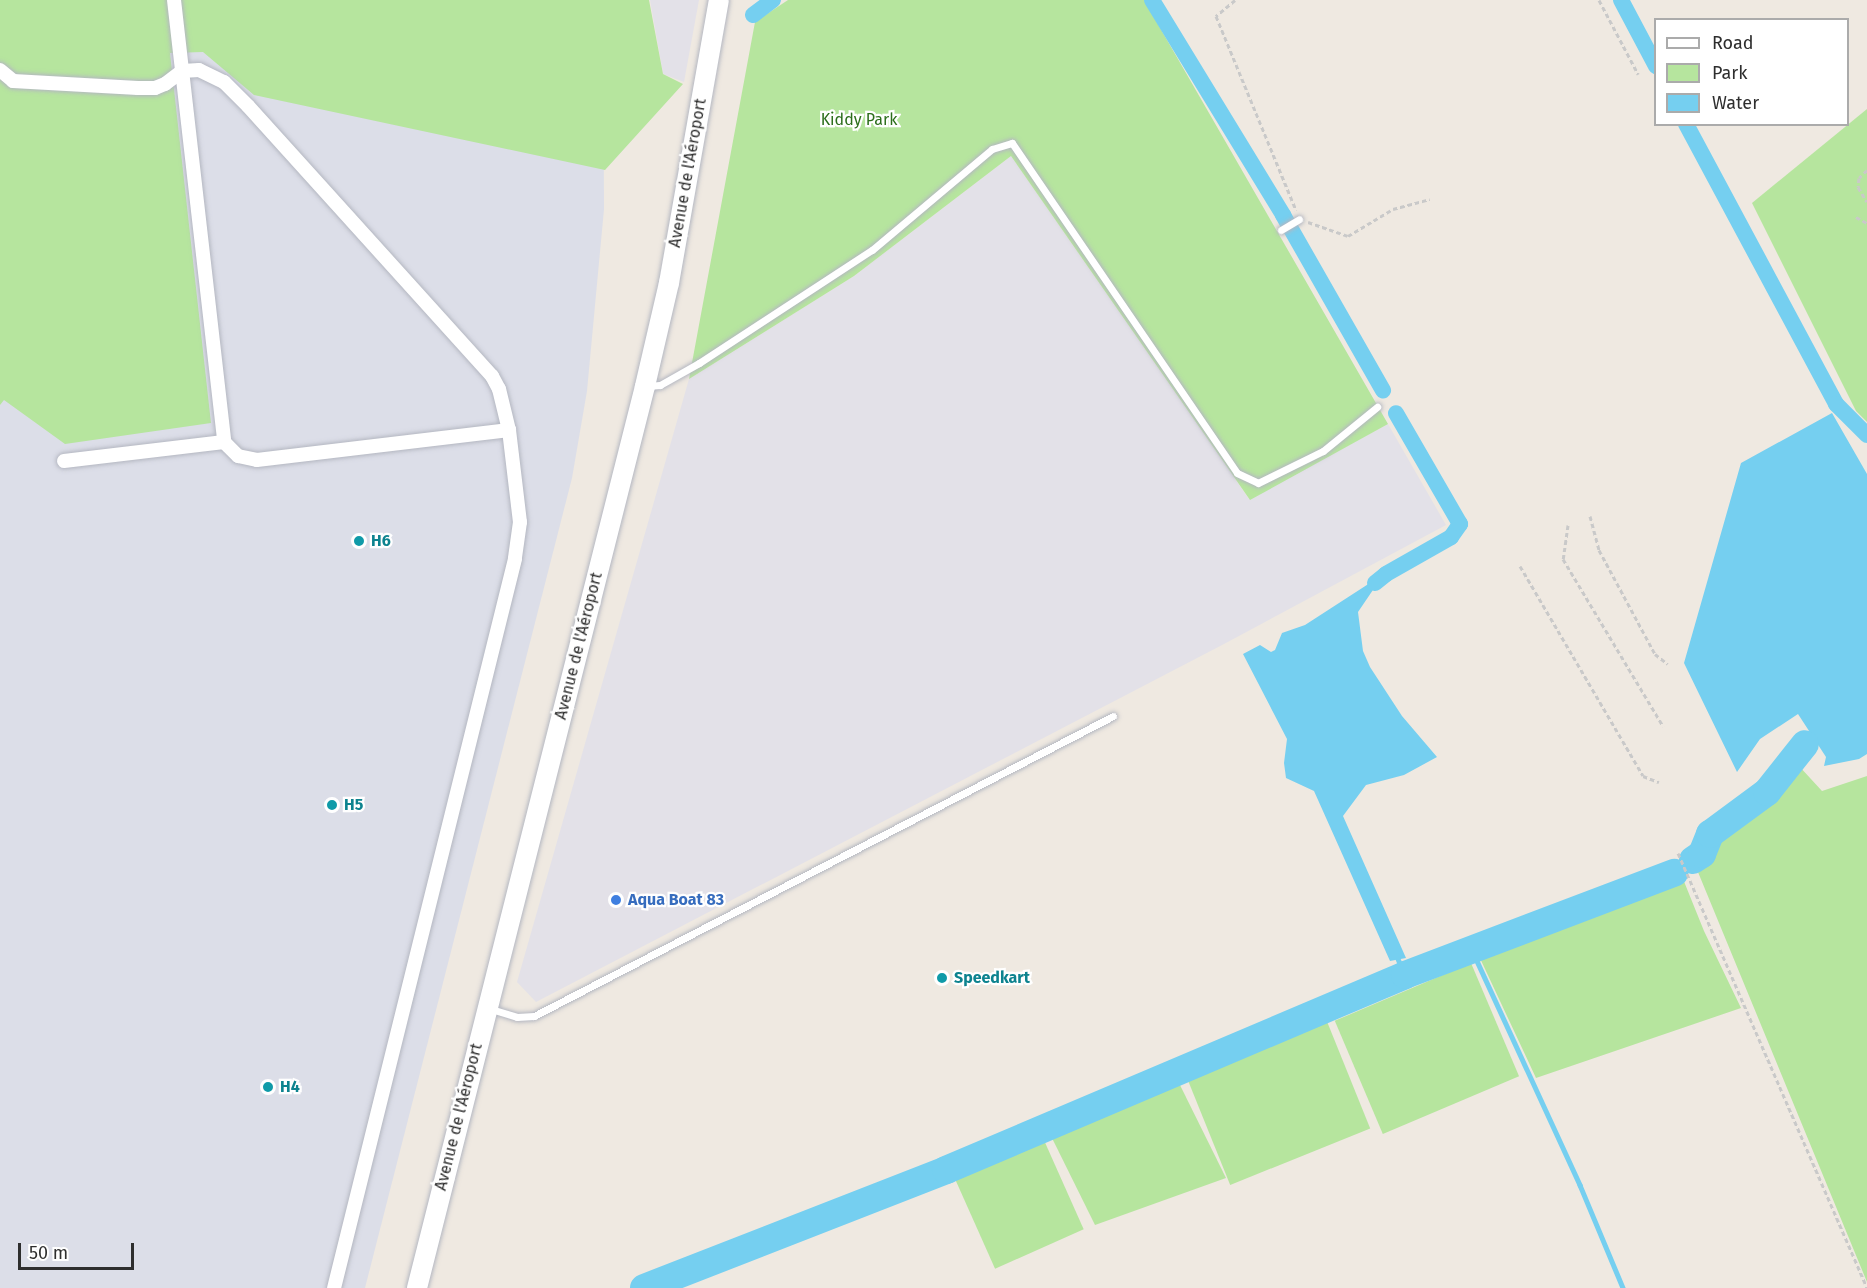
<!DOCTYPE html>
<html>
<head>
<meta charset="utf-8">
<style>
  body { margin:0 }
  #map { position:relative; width:1867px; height:1288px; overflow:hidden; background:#efe9e1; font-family:"Fira Sans",sans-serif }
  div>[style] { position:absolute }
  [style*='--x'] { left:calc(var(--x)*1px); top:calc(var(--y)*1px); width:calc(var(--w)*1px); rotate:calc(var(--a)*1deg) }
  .industrial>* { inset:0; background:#e3e1e8 }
  .airport>* { inset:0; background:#dcdee8 }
  .green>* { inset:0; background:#b6e59e; transform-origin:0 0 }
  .water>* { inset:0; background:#75cff0 }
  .stream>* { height:4.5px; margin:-2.25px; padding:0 2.25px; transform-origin:2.25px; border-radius:2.25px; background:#75cff0 }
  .canal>* { height:16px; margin:-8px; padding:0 8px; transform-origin:8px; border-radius:8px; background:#75cff0 }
  .river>* { height:28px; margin:-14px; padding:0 14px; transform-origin:14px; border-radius:14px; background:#75cff0 }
  .path>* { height:3px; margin-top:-1.5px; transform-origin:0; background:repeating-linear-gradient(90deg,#c9c9c9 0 4.5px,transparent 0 7.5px) }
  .roads { filter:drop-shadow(0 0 2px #b4b7c1) drop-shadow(0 0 2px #b4b7c1) }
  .service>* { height:7px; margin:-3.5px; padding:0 3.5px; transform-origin:3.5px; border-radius:3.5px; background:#fff }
  .minor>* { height:14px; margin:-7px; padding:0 7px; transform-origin:7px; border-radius:7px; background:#fff }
  .secondary>* { height:20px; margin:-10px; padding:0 10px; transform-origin:10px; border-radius:10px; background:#fff }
  .dots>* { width:16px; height:16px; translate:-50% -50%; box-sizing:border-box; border:3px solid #fff; border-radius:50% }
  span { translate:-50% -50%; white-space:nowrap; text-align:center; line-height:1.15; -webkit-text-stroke:4.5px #fff; paint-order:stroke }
  .park-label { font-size:16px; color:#2c6e1b }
  .street-label { font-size:16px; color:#2e2e2e }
  .culture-label { font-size:16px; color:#0d838f; font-weight:700 }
  .left { translate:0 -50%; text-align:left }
  .shop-label { font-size:16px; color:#366cbe; font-weight:700 }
  .legend { position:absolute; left:1654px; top:18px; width:195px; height:108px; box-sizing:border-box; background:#fff; border:2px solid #ababab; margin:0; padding:8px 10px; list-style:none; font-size:18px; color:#2e2e2e }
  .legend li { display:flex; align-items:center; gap:12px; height:30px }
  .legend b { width:30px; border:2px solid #ababab }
  .scale { position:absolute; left:18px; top:1243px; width:116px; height:27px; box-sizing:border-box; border:3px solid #2e2e2e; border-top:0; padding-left:8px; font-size:18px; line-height:21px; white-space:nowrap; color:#2e2e2e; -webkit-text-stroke:4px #fff; paint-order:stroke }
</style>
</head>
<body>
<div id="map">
  <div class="industrial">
    <div style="clip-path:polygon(650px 0,699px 0,684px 82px,663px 74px)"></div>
    <div style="clip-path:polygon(1011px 156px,1249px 499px,1388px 424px,1446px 525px,1224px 644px,536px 1002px,517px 982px,689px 379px,854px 276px)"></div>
  </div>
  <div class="airport">
    <div style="clip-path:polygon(0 0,603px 0,604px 209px,587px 391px,572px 478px,365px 1288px,0 1288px)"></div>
  </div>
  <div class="green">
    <div style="clip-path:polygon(0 0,649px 0,663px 74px,683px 84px,605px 170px,254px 95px,203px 52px,170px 53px,211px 423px,65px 444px,4px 400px,0 405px)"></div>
    <div style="clip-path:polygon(788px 0,1144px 0,1388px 424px,1250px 500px,1011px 156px,854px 276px,689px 379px,755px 22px)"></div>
    <div style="clip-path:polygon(1867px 109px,1867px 422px,1856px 411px,1752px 203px)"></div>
    <div style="clip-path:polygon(1799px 766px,1822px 791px,1867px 776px,1867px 1282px,1693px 860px)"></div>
    <div style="clip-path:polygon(1681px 874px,1704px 931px,1741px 1008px,1536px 1078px,1478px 954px,1559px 925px)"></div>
    <div style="left:1471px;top:963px;width:123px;height:148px;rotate:67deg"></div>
    <div style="left:1326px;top:1019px;width:118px;height:151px;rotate:68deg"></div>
    <div style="clip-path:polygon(1177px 1079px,1226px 1178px,1095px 1225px,1050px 1134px)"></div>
    <div style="left:1043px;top:1138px;width:100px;height:97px;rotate:66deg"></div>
  </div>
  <div class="water">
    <div style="clip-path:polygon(1832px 413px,1867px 474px,1867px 754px,1859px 759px,1824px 766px,1826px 757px,1798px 714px,1760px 739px,1737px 772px,1684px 663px,1741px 463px)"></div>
    <div style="clip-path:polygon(1373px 581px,1377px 584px,1358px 612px,1363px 651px,1370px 667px,1402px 716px,1437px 757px,1404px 775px,1366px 785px,1343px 816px,1406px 958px,1390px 961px,1314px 791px,1286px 778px,1284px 763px,1287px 739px,1243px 654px,1260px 645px,1271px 652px,1275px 650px,1282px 633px,1305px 625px)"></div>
  </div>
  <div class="stream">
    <div style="--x:1472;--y:950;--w:259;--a:65.3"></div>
    <div style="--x:1580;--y:1185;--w:112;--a:67.3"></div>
    <div style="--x:1398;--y:959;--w:17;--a:66"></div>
  </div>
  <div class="canal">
    <div style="--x:1152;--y:0;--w:252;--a:58.6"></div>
    <div style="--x:1283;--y:215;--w:202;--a:60.3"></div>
    <div style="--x:1621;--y:0;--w:75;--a:62.1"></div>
    <div style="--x:753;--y:15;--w:25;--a:-37"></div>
    <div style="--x:1686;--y:124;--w:318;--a:61.8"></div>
    <div style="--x:1836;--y:404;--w:44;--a:45"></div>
    <div style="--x:1375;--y:583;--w:14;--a:-39"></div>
    <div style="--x:1386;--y:574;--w:75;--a:-29.6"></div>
    <div style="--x:1451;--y:537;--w:16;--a:-55"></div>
    <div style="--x:1460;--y:524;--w:128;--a:-120"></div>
  </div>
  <div class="river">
    <div style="--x:1693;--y:860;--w:11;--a:-34"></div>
    <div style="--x:1702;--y:854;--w:22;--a:-68"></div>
    <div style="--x:1710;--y:834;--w:71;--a:-36.4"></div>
    <div style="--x:1767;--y:792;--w:61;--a:-51.6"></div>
    <div style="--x:644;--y:1288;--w:324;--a:-21.3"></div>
    <div style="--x:946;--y:1170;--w:499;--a:-23"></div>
    <div style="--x:1405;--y:975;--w:288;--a:-20.8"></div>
  </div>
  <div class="path">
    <div style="--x:1235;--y:0;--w:25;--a:140"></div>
    <div style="--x:1216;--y:16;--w:210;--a:67.6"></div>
    <div style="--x:1599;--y:0;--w:84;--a:62.2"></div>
    <div style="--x:1867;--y:170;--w:11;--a:135"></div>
    <div style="--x:1859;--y:178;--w:9;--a:96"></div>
    <div style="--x:1858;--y:187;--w:17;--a:59"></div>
    <div style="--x:1856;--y:217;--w:13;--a:29"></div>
    <div style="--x:1308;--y:222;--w:42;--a:19.3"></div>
    <div style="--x:1348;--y:236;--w:52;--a:-31"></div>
    <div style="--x:1393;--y:209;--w:38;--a:-15"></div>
    <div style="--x:1590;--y:516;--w:35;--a:75"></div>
    <div style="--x:1599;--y:550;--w:118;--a:61.7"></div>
    <div style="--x:1655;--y:654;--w:16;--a:38"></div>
    <div style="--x:1568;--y:525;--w:34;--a:98"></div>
    <div style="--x:1563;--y:559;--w:195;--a:59.1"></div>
    <div style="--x:1520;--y:566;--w:243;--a:59.6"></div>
    <div style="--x:1643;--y:776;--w:17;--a:21"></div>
    <div style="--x:1678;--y:853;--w:474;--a:66.5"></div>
  </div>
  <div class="roads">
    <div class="service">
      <div style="--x:1281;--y:230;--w:21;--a:-31"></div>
      <div style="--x:647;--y:386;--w:13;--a:-4"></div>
      <div style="--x:660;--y:385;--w:45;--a:-29.4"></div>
      <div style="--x:699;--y:363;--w:207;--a:-33.2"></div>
      <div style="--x:872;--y:250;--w:157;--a:-40.1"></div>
      <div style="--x:992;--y:149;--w:21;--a:-17"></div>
      <div style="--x:1012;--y:143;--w:399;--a:55.7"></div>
      <div style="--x:1237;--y:473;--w:23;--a:25"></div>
      <div style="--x:1258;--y:483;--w:72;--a:-26.2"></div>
      <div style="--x:1323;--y:451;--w:70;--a:-39.2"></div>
      <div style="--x:491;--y:1009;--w:27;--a:17"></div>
      <div style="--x:517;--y:1017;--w:17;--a:-3"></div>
      <div style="--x:534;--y:1016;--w:652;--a:-27.39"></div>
    </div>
    <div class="minor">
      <div style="--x:174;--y:0;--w:445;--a:83.5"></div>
      <div style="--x:224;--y:442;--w:20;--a:45"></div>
      <div style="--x:238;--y:456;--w:19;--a:12"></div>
      <div style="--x:257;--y:460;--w:254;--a:-6.8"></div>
      <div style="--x:0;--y:70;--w:17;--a:40"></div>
      <div style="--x:13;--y:81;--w:125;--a:3.2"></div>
      <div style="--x:138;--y:88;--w:17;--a:0"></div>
      <div style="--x:155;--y:88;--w:11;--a:-22"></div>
      <div style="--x:165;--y:84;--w:21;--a:-37"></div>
      <div style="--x:182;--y:71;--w:17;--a:-3"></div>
      <div style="--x:199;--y:70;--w:28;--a:26"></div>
      <div style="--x:224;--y:82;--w:34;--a:45"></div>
      <div style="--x:248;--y:106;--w:364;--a:47.9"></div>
      <div style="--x:492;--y:376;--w:15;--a:62"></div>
      <div style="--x:499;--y:389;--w:42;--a:76.3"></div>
      <div style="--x:509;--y:430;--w:93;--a:83.2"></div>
      <div style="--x:520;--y:522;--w:37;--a:98"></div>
      <div style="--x:515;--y:559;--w:751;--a:103.94"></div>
      <div style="--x:64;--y:461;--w:161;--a:-6.8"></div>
    </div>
    <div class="secondary">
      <div style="--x:417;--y:1288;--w:930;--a:-75.81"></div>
      <div style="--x:645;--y:386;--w:106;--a:-76.9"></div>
      <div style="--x:669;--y:283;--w:287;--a:-80"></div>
    </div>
  </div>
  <div class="dots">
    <div style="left:359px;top:541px;background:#0f9aa8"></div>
    <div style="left:332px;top:805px;background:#0f9aa8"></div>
    <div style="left:616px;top:900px;background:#3f7fe0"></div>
    <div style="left:942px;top:978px;background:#0f9aa8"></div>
    <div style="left:268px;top:1087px;background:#0f9aa8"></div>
  </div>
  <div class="park-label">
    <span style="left:859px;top:120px">Kiddy Park</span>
  </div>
  <div class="street-label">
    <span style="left:688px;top:173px;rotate:-80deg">Avenue de l'Aéroport</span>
    <span style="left:579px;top:646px;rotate:-76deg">Avenue de l'Aéroport</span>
    <span style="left:459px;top:1117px;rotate:-76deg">Avenue de l'Aéroport</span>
  </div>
  <div class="culture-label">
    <span class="left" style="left:371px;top:541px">H6</span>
    <span class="left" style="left:344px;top:805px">H5</span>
    <span class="left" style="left:954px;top:978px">Speedkart</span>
    <span class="left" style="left:280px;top:1087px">H4</span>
  </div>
  <div class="shop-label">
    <span class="left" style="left:628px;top:900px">Aqua Boat 83</span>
  </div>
  <ul class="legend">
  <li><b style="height:8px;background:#fff"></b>Road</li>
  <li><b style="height:16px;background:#b6e59e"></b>Park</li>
  <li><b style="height:16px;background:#75cff0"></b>Water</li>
  </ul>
  <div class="scale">50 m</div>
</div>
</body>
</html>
